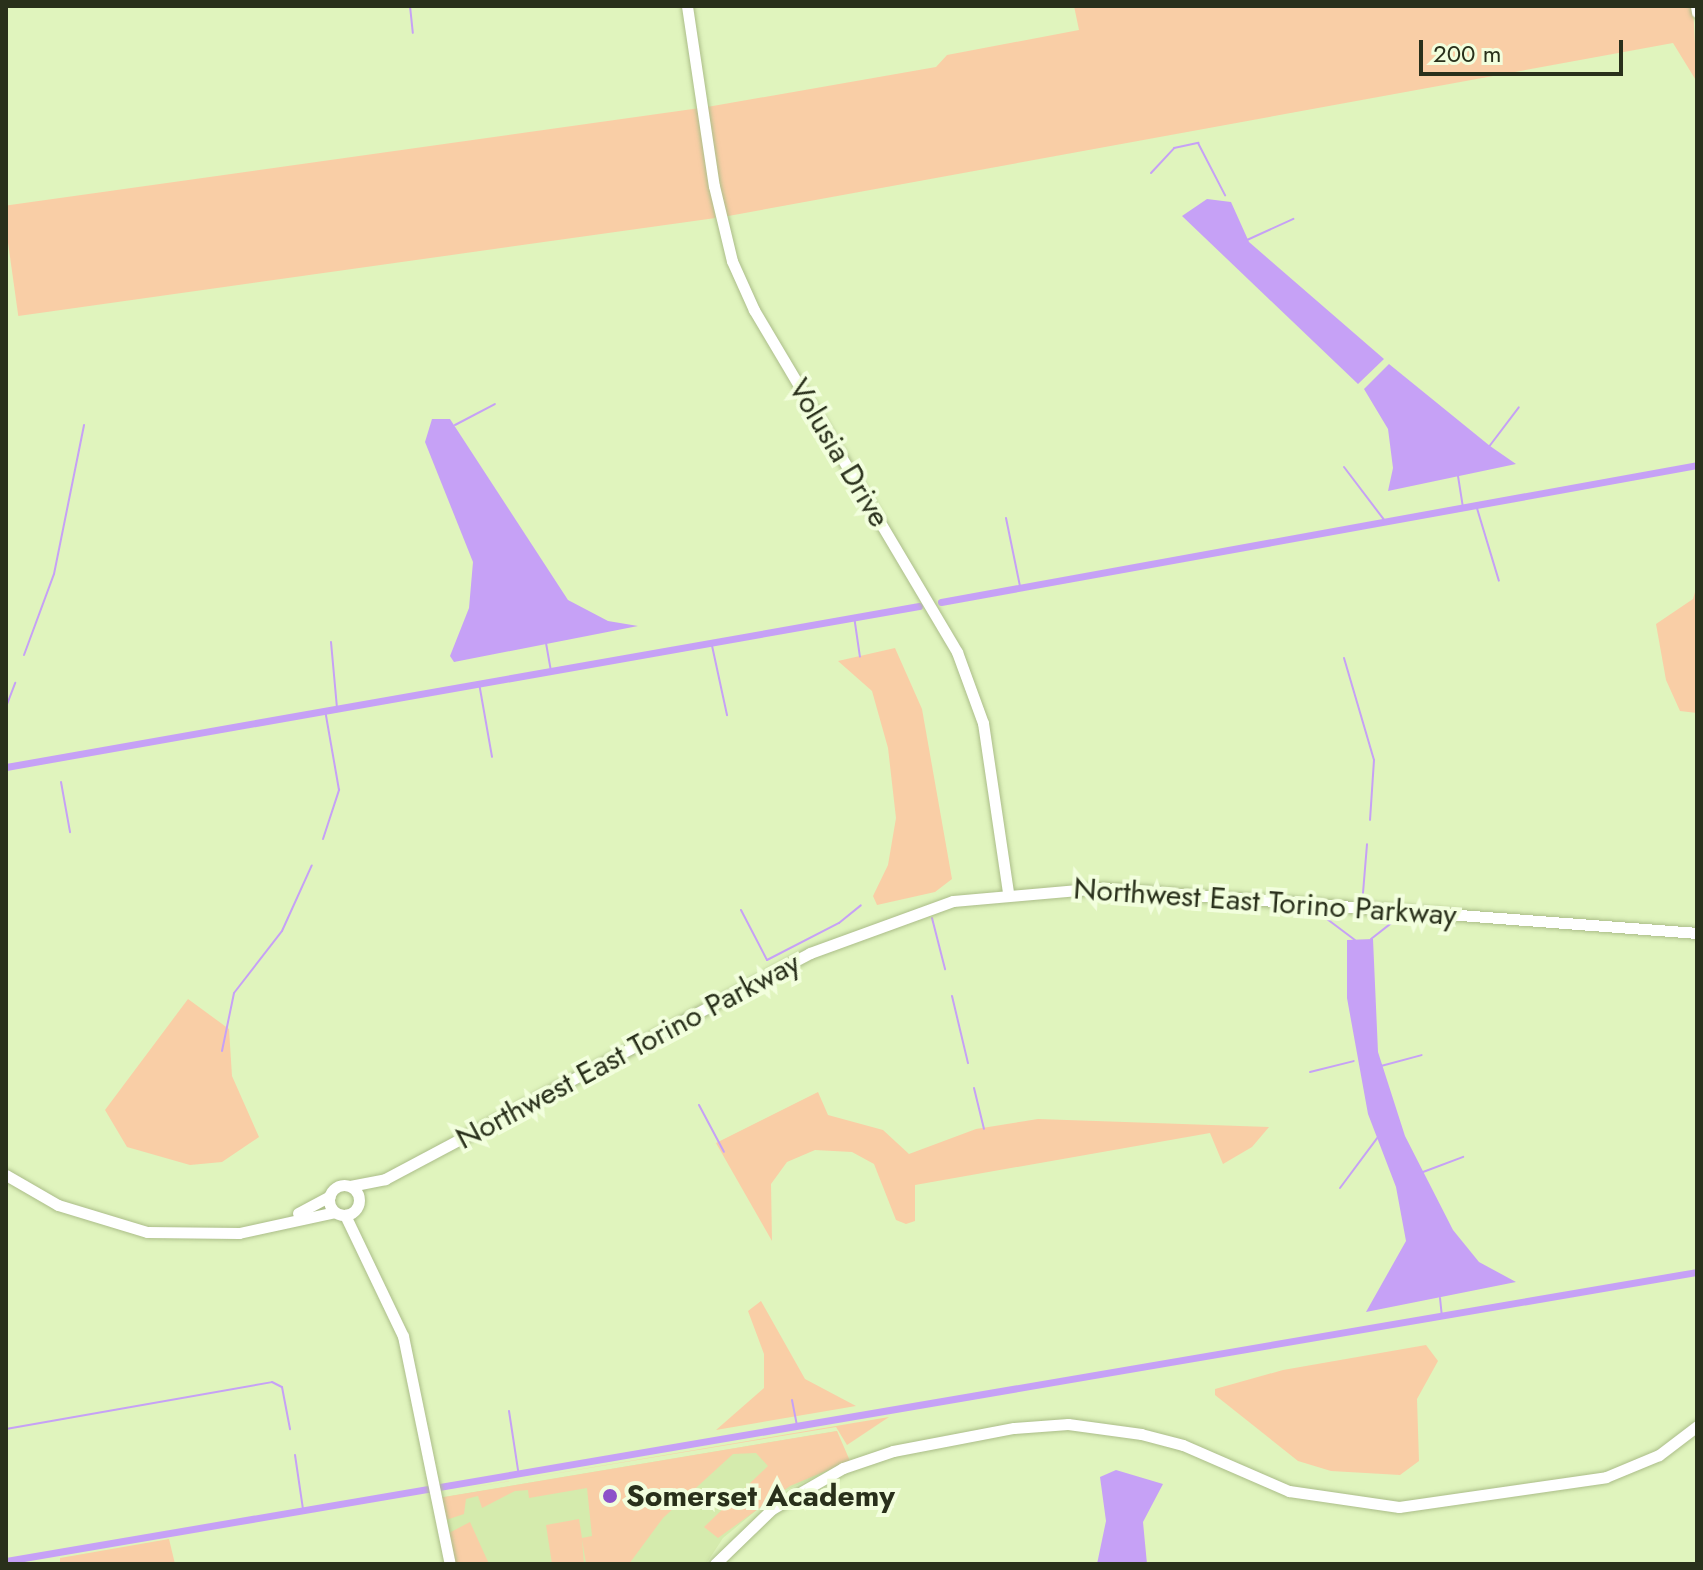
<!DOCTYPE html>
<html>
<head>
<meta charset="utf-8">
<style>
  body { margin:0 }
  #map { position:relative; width:1703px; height:1570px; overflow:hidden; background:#e0f4bd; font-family:Jost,sans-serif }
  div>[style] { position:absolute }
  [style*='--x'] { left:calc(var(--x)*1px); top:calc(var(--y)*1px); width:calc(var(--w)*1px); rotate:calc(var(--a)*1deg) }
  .built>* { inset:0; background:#d5ebad }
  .green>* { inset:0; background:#f9cea6; transform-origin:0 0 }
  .water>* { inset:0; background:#c6a1f6 }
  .stream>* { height:2px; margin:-1px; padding:0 1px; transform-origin:1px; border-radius:1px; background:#c6a1f6 }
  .canal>* { height:7px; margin:-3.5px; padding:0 3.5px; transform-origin:3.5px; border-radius:3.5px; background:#c6a1f6 }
  .roads { filter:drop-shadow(0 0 2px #abbd89) drop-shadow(0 0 2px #abbd89) }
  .secondary>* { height:11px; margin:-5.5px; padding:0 5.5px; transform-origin:5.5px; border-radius:5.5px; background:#fff }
  .secondary>.ring { margin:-5.5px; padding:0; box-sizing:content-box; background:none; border:11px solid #fff; border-radius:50% }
  .dots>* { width:22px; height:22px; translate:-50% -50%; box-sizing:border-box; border:4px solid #f2fedd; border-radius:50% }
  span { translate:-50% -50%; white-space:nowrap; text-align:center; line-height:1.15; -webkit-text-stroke:8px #f2fedd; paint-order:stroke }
  .street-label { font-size:30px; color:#29301b }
  .poi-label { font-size:30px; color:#29301b; font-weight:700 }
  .left { translate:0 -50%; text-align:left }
  .frame { position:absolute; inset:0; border:8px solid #29301b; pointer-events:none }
  .scale { position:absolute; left:1419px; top:40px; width:204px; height:36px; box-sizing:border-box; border:4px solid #29301b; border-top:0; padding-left:10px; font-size:24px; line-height:28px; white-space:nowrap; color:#29301b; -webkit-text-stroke:6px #f2fedd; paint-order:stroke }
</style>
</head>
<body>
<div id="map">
  <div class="built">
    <div style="clip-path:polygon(837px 1431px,844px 1464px,775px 1495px,723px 1538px,706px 1564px,454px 1564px,438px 1498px)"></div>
  </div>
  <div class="green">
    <div style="clip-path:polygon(1074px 6px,1693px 6px,1697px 82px,1673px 43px,723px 217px,707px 107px,936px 67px,947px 55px,1079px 30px)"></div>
    <div style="left:700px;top:108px;width:111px;height:704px;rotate:82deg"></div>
    <div style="clip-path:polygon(1697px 585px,1697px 713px,1680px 711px,1666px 680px,1656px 624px,1693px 599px)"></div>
    <div style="clip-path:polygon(895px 648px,922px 709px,952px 879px,935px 892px,877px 905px,873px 896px,888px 865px,896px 818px,888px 748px,872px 691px,838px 661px)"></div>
    <div style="clip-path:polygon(188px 999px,229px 1029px,232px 1076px,259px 1137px,222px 1162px,190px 1165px,127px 1147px,105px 1110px)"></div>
    <div style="clip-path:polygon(818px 1092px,828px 1115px,883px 1130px,909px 1154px,976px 1129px,1038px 1119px,1269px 1127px,1252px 1147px,1223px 1164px,1210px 1133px,915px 1185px,915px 1221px,906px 1224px,896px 1220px,874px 1164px,852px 1152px,815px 1150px,787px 1162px,771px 1184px,772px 1241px,716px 1143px)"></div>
    <div style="clip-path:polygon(761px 1301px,805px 1379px,856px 1406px,716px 1430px,764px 1388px,764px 1354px,748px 1311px)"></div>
    <div style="clip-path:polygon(1426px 1345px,1438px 1361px,1417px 1399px,1419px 1461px,1400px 1475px,1331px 1471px,1298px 1461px,1215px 1395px,1215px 1389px,1283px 1370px)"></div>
    <div style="clip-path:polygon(889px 1417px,847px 1445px,836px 1427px,463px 1489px)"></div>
    <div style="clip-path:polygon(837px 1431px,850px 1461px,790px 1486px,718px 1538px,704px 1527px,768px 1466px,756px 1453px,733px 1454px,663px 1518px,629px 1564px,586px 1564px,582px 1539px,584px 1564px,552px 1564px,546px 1525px,579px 1519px,582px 1538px,592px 1536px,587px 1488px,529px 1498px,528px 1490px,515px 1491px,482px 1508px,478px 1496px,466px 1499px,464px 1514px,443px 1521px,438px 1498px)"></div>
    <div style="clip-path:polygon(470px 1522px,489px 1564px,454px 1564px,447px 1534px)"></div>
    <div style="clip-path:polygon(169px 1539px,175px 1564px,60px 1564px,60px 1558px)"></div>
  </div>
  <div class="water">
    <div style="clip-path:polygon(1207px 199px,1231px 202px,1249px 242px,1384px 359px,1358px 384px,1182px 216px)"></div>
    <div style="clip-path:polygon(1389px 364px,1490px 446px,1516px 464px,1388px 491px,1393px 468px,1388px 429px,1364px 389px)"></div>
    <div style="clip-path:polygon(432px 419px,450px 419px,568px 600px,608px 621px,638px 626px,454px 662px,450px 656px,469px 608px,473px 562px,425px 442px)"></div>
    <div style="clip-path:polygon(1373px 939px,1378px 1052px,1405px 1136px,1453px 1230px,1479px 1262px,1516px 1282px,1366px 1312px,1406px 1241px,1396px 1187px,1368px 1114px,1347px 998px,1347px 940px)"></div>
    <div style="clip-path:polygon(1116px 1470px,1163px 1484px,1143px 1522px,1147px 1564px,1097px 1564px,1106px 1521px,1100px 1477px)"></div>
  </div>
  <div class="stream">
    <div style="--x:410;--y:6;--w:27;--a:84"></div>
    <div style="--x:1151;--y:173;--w:34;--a:-47"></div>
    <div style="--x:1174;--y:148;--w:25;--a:-12"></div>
    <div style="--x:1198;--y:143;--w:59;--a:62.6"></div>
    <div style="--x:1247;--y:240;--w:51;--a:-24.5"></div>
    <div style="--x:455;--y:425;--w:45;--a:-27.7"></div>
    <div style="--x:1488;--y:448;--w:51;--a:-52.9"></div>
    <div style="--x:1344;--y:467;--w:68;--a:52.8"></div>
    <div style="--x:1458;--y:476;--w:31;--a:81"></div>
    <div style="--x:1476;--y:505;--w:79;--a:73.2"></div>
    <div style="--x:1006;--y:518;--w:69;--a:78.4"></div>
    <div style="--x:854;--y:616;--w:41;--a:81.7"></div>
    <div style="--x:711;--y:641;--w:76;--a:77.8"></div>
    <div style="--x:331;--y:642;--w:66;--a:84.8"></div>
    <div style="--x:546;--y:643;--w:27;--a:80"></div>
    <div style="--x:24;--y:655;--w:86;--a:-69.7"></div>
    <div style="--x:54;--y:574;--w:152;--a:-78.6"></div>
    <div style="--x:1344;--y:658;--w:106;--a:73.6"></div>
    <div style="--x:1374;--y:760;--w:60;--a:93.8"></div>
    <div style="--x:479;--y:683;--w:75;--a:80"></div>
    <div style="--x:6;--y:707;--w:26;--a:-69"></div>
    <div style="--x:61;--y:782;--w:51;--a:79.8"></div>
    <div style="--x:323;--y:839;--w:52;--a:-71.9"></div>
    <div style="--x:339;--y:790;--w:81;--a:-99.9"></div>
    <div style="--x:1363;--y:893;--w:49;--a:-85.3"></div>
    <div style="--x:741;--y:910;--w:56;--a:62.5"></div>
    <div style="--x:767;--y:960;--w:81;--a:-27.2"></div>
    <div style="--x:839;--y:923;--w:28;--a:-39"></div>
    <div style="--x:1306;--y:915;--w:17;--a:3"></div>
    <div style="--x:1323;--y:916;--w:40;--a:37"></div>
    <div style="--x:932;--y:918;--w:53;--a:75.7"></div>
    <div style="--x:1371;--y:939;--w:29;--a:-38"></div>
    <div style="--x:1394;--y:921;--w:13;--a:9"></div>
    <div style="--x:952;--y:996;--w:69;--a:76.6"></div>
    <div style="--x:222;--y:1051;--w:59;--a:-78.3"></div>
    <div style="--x:234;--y:993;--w:78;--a:-52.3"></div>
    <div style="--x:282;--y:931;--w:72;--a:-65.6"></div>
    <div style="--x:1381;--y:1066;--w:42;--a:-15"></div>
    <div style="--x:1310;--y:1072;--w:45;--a:-14"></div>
    <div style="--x:974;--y:1088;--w:42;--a:76.3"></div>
    <div style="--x:699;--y:1105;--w:53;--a:62"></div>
    <div style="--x:1423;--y:1172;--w:43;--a:-20.6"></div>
    <div style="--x:1340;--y:1188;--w:64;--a:-53.3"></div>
    <div style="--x:1440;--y:1298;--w:18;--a:84"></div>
    <div style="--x:792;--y:1400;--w:25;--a:79"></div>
    <div style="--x:509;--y:1411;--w:60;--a:81.3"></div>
    <div style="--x:6;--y:1429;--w:270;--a:-10"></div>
    <div style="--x:272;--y:1382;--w:11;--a:27"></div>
    <div style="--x:282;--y:1387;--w:43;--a:79.2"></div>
    <div style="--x:295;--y:1455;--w:55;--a:81.6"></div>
  </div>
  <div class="canal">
    <div style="--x:941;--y:602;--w:768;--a:-10.27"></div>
    <div style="--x:6;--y:767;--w:927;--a:-10"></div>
    <div style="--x:6;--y:1561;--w:1716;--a:-9.7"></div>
  </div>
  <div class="roads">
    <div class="secondary">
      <div style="--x:687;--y:6;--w:182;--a:81.5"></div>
      <div style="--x:714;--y:186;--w:77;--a:76.5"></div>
      <div style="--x:732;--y:261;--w:54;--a:65.8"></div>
      <div style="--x:754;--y:310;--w:398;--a:59.3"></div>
      <div style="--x:957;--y:652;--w:76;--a:69.9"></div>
      <div style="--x:983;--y:723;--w:172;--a:81.6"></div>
      <div style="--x:1696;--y:6;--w:6;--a:81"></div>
      <div style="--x:6;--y:1175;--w:60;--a:30"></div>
      <div style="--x:58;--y:1205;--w:93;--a:16.9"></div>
      <div style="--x:147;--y:1232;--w:92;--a:0.6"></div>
      <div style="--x:239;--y:1233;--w:98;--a:-12.3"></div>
      <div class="ring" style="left:329px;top:1185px;width:19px;height:19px"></div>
      <div style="--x:350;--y:1186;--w:36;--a:-11"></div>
      <div style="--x:385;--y:1179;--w:481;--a:-28"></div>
      <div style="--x:810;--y:953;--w:152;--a:-20"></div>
      <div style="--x:953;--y:901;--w:151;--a:-5"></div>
      <div style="--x:1103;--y:888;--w:596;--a:4.33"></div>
      <div style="--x:298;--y:1213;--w:36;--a:-28"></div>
      <div style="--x:345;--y:1215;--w:134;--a:64.4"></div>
      <div style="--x:403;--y:1336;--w:233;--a:78.4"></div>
      <div style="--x:715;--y:1564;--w:79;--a:-44"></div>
      <div style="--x:772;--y:1509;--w:82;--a:-30"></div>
      <div style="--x:843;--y:1468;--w:53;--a:-18.8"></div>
      <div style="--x:893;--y:1451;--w:123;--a:-10.8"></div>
      <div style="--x:1014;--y:1428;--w:54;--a:-4.2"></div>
      <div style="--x:1068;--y:1424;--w:74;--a:7.8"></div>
      <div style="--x:1141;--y:1434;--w:43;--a:14.7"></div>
      <div style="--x:1183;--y:1445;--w:116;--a:23.5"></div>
      <div style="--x:1289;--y:1491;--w:111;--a:8.3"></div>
      <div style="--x:1399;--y:1507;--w:209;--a:-8.2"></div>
      <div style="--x:1606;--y:1477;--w:57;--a:-22.5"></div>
      <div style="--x:1659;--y:1455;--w:48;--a:-37.3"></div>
    </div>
  </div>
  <div class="dots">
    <div style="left:610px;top:1496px;background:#8c52c9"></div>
  </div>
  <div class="street-label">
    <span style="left:839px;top:453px;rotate:59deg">Volusia Drive</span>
    <span style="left:1265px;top:902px;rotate:4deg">Northwest East Torino Parkway</span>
    <span style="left:628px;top:1051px;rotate:-28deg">Northwest East Torino Parkway</span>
  </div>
  <div class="poi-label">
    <span class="left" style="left:626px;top:1496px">Somerset Academy</span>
  </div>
  <div class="frame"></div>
  <div class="scale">200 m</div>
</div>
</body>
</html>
